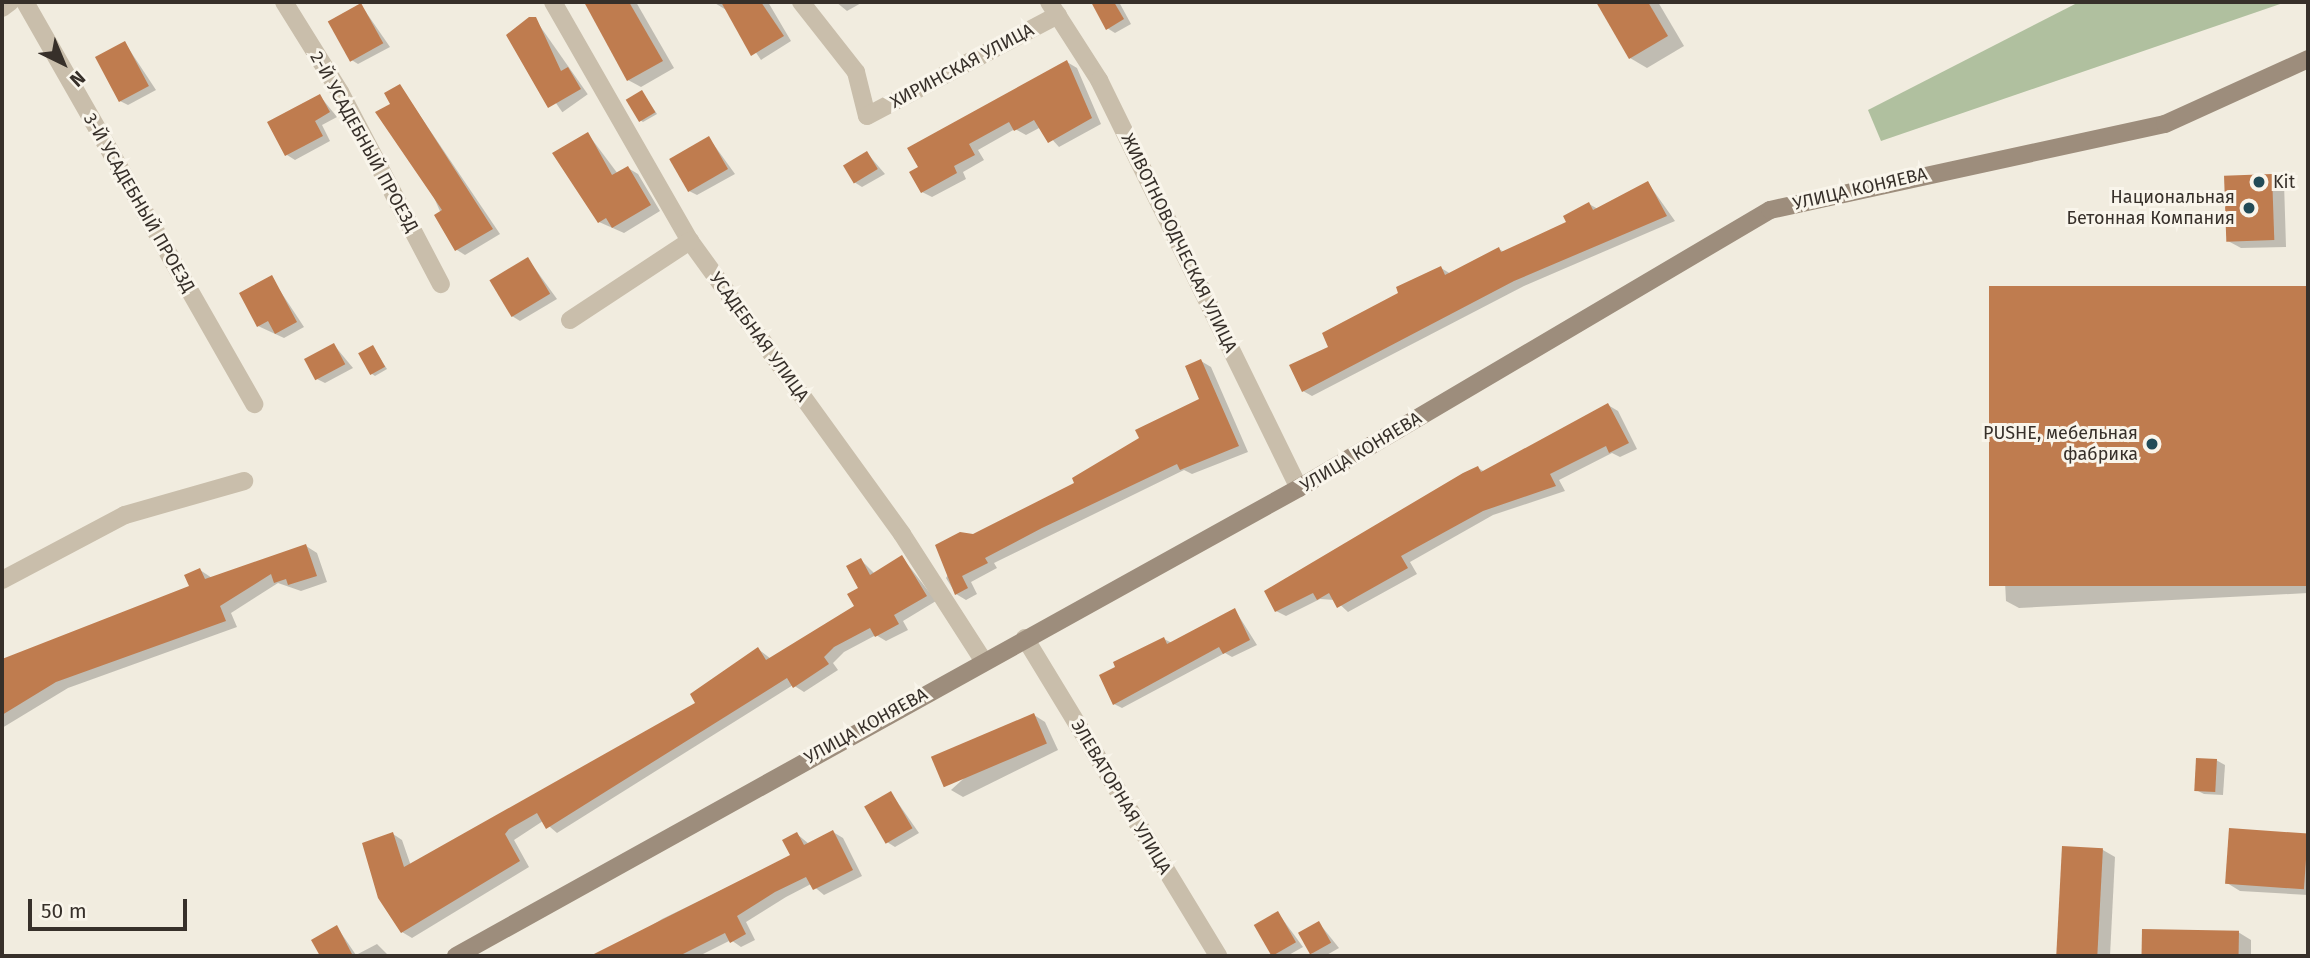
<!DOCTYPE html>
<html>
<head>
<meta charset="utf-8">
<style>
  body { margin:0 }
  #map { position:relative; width:2310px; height:958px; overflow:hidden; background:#f1ecdf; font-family:"Fira Sans",sans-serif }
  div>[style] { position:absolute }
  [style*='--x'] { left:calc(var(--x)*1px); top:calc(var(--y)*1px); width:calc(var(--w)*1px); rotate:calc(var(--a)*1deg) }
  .green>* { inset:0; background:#b0c09f }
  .shadow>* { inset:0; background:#0003; transform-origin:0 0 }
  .building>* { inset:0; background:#bf7c4f; transform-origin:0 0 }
  .street>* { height:18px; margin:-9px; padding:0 9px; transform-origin:9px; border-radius:9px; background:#c9beab }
  .secondary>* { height:18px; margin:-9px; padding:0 9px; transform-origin:9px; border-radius:9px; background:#9d8d7c }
  .dots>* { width:19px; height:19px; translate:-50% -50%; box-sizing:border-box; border:4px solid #f9f5eb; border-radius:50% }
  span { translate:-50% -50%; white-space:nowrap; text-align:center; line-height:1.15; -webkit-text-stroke:6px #f9f5eb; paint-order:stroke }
  .street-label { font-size:18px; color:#37302a }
  .poi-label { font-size:18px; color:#37302a }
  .left { translate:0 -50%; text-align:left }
  .right { translate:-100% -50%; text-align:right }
  .frame { position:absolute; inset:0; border:4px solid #37302a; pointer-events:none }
  .north { position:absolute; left:28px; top:28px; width:70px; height:70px; -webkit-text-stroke:5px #f9f5eb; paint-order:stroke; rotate:137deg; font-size:19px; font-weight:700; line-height:28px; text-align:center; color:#37302a }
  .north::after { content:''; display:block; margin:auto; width:24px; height:32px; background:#37302a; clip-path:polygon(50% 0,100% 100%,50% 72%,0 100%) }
  .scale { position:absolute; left:28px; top:899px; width:159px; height:32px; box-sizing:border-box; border:4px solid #37302a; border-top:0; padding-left:9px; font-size:21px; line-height:24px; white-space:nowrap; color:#37302a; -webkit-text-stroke:5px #f9f5eb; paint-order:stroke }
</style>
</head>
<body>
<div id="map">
  <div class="green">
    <div style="clip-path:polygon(2079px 2px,2286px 2px,1881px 141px,1868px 110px)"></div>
  </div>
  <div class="shadow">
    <div style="clip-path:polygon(585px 2px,636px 2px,674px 68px,641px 87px,628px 80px)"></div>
    <div style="clip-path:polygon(713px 2px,768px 2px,791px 41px,761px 60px,728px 11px)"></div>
    <div style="clip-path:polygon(836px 2px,863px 2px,847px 11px)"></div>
    <div style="clip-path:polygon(1095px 2px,1119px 2px,1131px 24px,1115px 33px,1107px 28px)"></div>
    <div style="clip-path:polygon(1598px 2px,1658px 2px,1684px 46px,1647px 68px,1630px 58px)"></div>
    <div style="clip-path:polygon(361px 5px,390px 47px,358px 64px,350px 59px)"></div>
    <div style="left:535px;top:19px;width:92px;height:31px;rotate:55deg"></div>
    <div style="clip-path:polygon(125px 43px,156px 90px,128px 105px,120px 101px)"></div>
    <div style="clip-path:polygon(1067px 62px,1077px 68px,1101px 124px,1059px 147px,1041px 127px,1026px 135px,1015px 129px,978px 150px,984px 160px,963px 172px,966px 179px,932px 197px,922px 192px,912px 173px)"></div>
    <div style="clip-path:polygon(400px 86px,500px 234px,465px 255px,457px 250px,393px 104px)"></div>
    <div style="clip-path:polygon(642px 92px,657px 114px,643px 122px,640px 120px)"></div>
    <div style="clip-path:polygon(320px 96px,337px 117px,322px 125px,330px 141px,295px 160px,287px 155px)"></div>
    <div style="clip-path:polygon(588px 134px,618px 174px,628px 168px,638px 174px,660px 211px,624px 233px,599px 222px)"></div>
    <div style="clip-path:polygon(709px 138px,735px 174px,697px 195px,689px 191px)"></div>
    <div style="clip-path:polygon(867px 153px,885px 174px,862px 187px,854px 182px)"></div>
    <div style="clip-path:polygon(2271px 176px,2284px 183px,2286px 247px,2241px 248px,2228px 241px)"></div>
    <div style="clip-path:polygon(1648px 183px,1675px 221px,1524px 286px,1312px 396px,1303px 391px,1331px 348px,1441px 268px,1451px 274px,1499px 249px,1504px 252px,1569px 223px,1589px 204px,1598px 209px)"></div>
    <div style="clip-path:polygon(528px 259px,557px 299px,520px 321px,512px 316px)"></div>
    <div style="clip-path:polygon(271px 277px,304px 327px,284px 338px,258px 326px)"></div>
    <div style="clip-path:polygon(2308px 288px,2308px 593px,2019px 608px,2006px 601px,1991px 305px)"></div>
    <div style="clip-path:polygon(334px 345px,353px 368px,325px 383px,317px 379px)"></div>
    <div style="clip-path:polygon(373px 347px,387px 369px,375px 376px,372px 374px)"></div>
    <div style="clip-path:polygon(1201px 361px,1211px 367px,1248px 452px,1192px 474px,1184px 470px,994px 563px,997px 568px,971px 582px,977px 594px,966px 600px,956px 594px,946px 578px,973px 536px,1077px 484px,1202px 400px)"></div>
    <div style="clip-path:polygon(1608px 405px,1618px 411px,1637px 449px,1620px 457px,1612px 453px,1559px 480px,1565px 491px,1493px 515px,1410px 562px,1417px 574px,1348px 612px,1335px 600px,1320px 599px,1286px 616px,1276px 611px,1478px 468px,1485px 472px)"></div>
    <div style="clip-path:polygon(306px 546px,317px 553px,327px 582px,301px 591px,278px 583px,231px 613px,237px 627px,68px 688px,2px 728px,2px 662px,191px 587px,200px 570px,212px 578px)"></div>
    <div style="clip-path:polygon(902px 557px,936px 601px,903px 621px,908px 630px,886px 641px,876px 635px,844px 652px,833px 663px,838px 670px,804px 692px,793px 685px,557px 833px,543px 821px,514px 840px,529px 867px,412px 938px,402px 932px,393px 834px,402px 840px,411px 866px,697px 704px,758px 649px,771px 659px,856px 607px,861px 560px,875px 574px)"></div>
    <div style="clip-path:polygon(1235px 610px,1257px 645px,1232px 657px,1225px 653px,1122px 708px,1114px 704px,1164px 639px,1172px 643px)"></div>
    <div style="clip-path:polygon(1034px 715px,1045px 722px,1058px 750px,963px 797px,951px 790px)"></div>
    <div style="clip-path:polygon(2216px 760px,2225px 765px,2223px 795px,2204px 794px,2196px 790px)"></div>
    <div style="clip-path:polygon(891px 793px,919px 833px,895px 847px,887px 842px)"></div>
    <div style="clip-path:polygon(2231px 830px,2308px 835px,2308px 895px,2240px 891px,2227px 883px)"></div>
    <div style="clip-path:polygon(833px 832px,843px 838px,862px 876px,824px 895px,811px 884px,786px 897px,746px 922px,755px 940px,741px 947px,731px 940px,699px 956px,603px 956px,662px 919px,792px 856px,797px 834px,809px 844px)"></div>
    <div style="clip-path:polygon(2063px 848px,2103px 850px,2115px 857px,2110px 956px,2057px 956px)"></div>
    <div style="clip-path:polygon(1278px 913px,1303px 947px,1287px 956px,1273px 955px)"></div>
    <div style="clip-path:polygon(1319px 923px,1339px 948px,1325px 956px,1312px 954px)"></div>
    <div style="clip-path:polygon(337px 927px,356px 955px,377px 944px,389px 956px,322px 956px,314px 940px)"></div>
    <div style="clip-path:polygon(2143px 931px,2238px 932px,2251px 940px,2251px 956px,2143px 956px)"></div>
  </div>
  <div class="building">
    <div style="clip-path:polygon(584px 2px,629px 2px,663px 61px,627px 81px)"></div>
    <div style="clip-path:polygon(721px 2px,761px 2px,784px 36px,751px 56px)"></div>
    <div style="clip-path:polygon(1091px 2px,1114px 2px,1124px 19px,1106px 30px)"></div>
    <div style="clip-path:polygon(1596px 2px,1648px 2px,1668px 36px,1629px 59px)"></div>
    <div style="left:361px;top:3px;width:46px;height:38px;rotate:61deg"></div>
    <div style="clip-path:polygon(529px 17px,536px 17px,561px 71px,568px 67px,581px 89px,548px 108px,506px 35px)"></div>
    <div style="left:125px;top:41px;width:51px;height:34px;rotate:62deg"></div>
    <div style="clip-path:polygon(1067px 60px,1092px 118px,1048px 143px,1034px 120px,1014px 131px,1009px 122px,969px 144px,975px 155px,954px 166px,957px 173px,921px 193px,909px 172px,918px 167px,907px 148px)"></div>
    <div style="clip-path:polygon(400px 84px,493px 229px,455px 251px,434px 215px,442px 210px,375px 112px,390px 104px,384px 93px)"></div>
    <div style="left:642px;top:90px;width:26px;height:19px;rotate:59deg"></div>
    <div style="clip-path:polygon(320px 94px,330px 112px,315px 121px,323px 136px,285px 156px,267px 122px)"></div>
    <div style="clip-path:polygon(588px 132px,612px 175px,628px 166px,651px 205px,612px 228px,606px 218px,598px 223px,552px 153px)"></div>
    <div style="left:709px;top:136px;width:38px;height:46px;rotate:60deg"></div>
    <div style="left:867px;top:151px;width:21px;height:28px;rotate:59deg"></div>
    <div style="left:2272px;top:174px;width:66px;height:48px;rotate:88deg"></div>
    <div style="clip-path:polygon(1648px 181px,1667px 216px,1514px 281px,1302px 392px,1289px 365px,1328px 347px,1322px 333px,1398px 293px,1396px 287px,1441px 266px,1445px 275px,1499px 247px,1501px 252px,1566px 222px,1563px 216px,1589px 202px,1593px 210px)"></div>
    <div style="left:528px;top:257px;width:43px;height:45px;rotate:59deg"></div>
    <div style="clip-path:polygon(272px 275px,297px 322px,275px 334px,268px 321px,257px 327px,239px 293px)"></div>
    <div style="left:2308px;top:286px;width:300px;height:319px;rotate:90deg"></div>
    <div style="left:334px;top:343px;width:24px;height:34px;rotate:62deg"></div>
    <div style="left:373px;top:345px;width:25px;height:17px;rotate:61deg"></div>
    <div style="clip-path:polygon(1201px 359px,1239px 446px,1180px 470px,1177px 464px,1042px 528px,985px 558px,988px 563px,962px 576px,968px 588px,955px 595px,935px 545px,960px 532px,973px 534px,1074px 483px,1072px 478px,1139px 438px,1135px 430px,1199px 399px,1185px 366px)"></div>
    <div style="clip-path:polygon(1608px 403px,1629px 443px,1609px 453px,1606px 446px,1550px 474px,1556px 486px,1483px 511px,1401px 556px,1408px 568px,1337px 608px,1329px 593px,1317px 600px,1313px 593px,1275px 612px,1264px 591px,1463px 473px,1478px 466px,1481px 472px)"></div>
    <div style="clip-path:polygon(306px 544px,317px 576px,288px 585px,286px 579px,274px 583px,271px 574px,220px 606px,226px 621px,56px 682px,2px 715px,2px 659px,189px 586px,184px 575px,200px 568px,205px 579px)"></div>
    <div style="clip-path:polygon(902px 555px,927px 596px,894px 615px,899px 624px,875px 637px,870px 628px,834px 647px,824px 657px,829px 664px,793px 688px,787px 678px,546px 829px,537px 813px,509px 829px,505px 834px,520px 861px,401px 933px,378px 898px,362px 843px,393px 832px,404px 867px,695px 703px,690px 694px,758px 647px,766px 660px,854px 606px,847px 594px,858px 588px,846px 566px,861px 558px,870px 575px)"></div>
    <div style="clip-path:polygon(1235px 608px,1250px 640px,1223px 654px,1219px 647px,1113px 705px,1099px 675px,1115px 667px,1113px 662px,1164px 637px,1167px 644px)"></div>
    <div style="left:1034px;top:713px;width:33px;height:112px;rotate:67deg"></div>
    <div style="left:2196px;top:758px;width:21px;height:33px;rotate:3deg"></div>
    <div style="left:891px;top:791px;width:43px;height:31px;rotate:60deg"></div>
    <div style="left:2229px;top:828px;width:79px;height:56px;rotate:4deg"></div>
    <div style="clip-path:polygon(833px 830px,853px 870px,813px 890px,806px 877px,775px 892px,737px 916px,746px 934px,730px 943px,725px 933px,679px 956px,590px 956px,790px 855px,782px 840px,797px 832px,804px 845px)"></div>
    <div style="left:2062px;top:846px;width:41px;height:110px;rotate:3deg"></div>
    <div style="left:1278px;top:911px;width:36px;height:28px;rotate:60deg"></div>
    <div style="left:1319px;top:921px;width:25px;height:24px;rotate:61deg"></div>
    <div style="clip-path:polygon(337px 925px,353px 956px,320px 956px,311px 940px)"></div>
    <div style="left:2142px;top:929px;width:97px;height:27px;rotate:1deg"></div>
  </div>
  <div class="street">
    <div style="--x:25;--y:2;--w:463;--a:60.3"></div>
    <div style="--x:284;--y:2;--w:106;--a:58.1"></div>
    <div style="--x:340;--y:92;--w:217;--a:62.3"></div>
    <div style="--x:553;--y:2;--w:275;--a:60.2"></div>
    <div style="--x:690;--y:241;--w:362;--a:54.1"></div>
    <div style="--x:902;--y:534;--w:150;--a:57.3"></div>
    <div style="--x:801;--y:2;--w:89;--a:51.8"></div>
    <div style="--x:856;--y:72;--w:45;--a:76"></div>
    <div style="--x:867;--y:116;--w:216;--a:-27.9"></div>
    <div style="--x:1049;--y:2;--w:93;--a:57.3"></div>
    <div style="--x:1099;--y:80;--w:454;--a:63.9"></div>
    <div style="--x:2;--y:8;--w:10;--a:-37"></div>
    <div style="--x:570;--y:320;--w:144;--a:-33.4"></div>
    <div style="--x:2;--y:580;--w:139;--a:-27.9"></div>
    <div style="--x:125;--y:515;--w:124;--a:-15.9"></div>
    <div style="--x:1025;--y:638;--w:372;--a:58.7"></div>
  </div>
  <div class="secondary">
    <div style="--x:456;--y:956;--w:964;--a:-29.04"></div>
    <div style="--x:1299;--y:488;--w:547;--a:-30.55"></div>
    <div style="--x:1770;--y:210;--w:404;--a:-12.3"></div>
    <div style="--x:2165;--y:124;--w:157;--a:-24.4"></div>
  </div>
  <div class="dots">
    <div style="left:2259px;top:182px;background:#224b57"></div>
    <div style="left:2249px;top:208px;background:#224b57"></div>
    <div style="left:2152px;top:444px;background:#224b57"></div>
  </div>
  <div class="street-label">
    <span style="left:962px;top:66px;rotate:-28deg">ХИРИНСКАЯ УЛИЦА</span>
    <span style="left:364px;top:142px;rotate:61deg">2-Й УСАДЕБНЫЙ ПРОЕЗД</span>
    <span style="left:1860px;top:189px;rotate:-13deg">УЛИЦА КОНЯЕВА</span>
    <span style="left:139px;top:203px;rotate:60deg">3-Й УСАДЕБНЫЙ ПРОЕЗД</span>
    <span style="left:1179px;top:243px;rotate:64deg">ЖИВОТНОВОДЧЕСКАЯ УЛИЦА</span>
    <span style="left:759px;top:337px;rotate:54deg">УСАДЕБНАЯ УЛИЦА</span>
    <span style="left:1361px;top:452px;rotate:-31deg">УЛИЦА КОНЯЕВА</span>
    <span style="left:866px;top:726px;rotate:-29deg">УЛИЦА КОНЯЕВА</span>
    <span style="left:1121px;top:797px;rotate:59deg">ЭЛЕВАТОРНАЯ УЛИЦА</span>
  </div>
  <div class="poi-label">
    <span class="left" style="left:2273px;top:182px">Kit</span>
    <span class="right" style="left:2235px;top:208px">Национальная<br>Бетонная Компания</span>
    <span class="right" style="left:2138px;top:444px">PUSHE, мебельная<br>фабрика</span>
  </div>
  <div class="frame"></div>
  <div class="north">N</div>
  <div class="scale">50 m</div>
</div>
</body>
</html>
